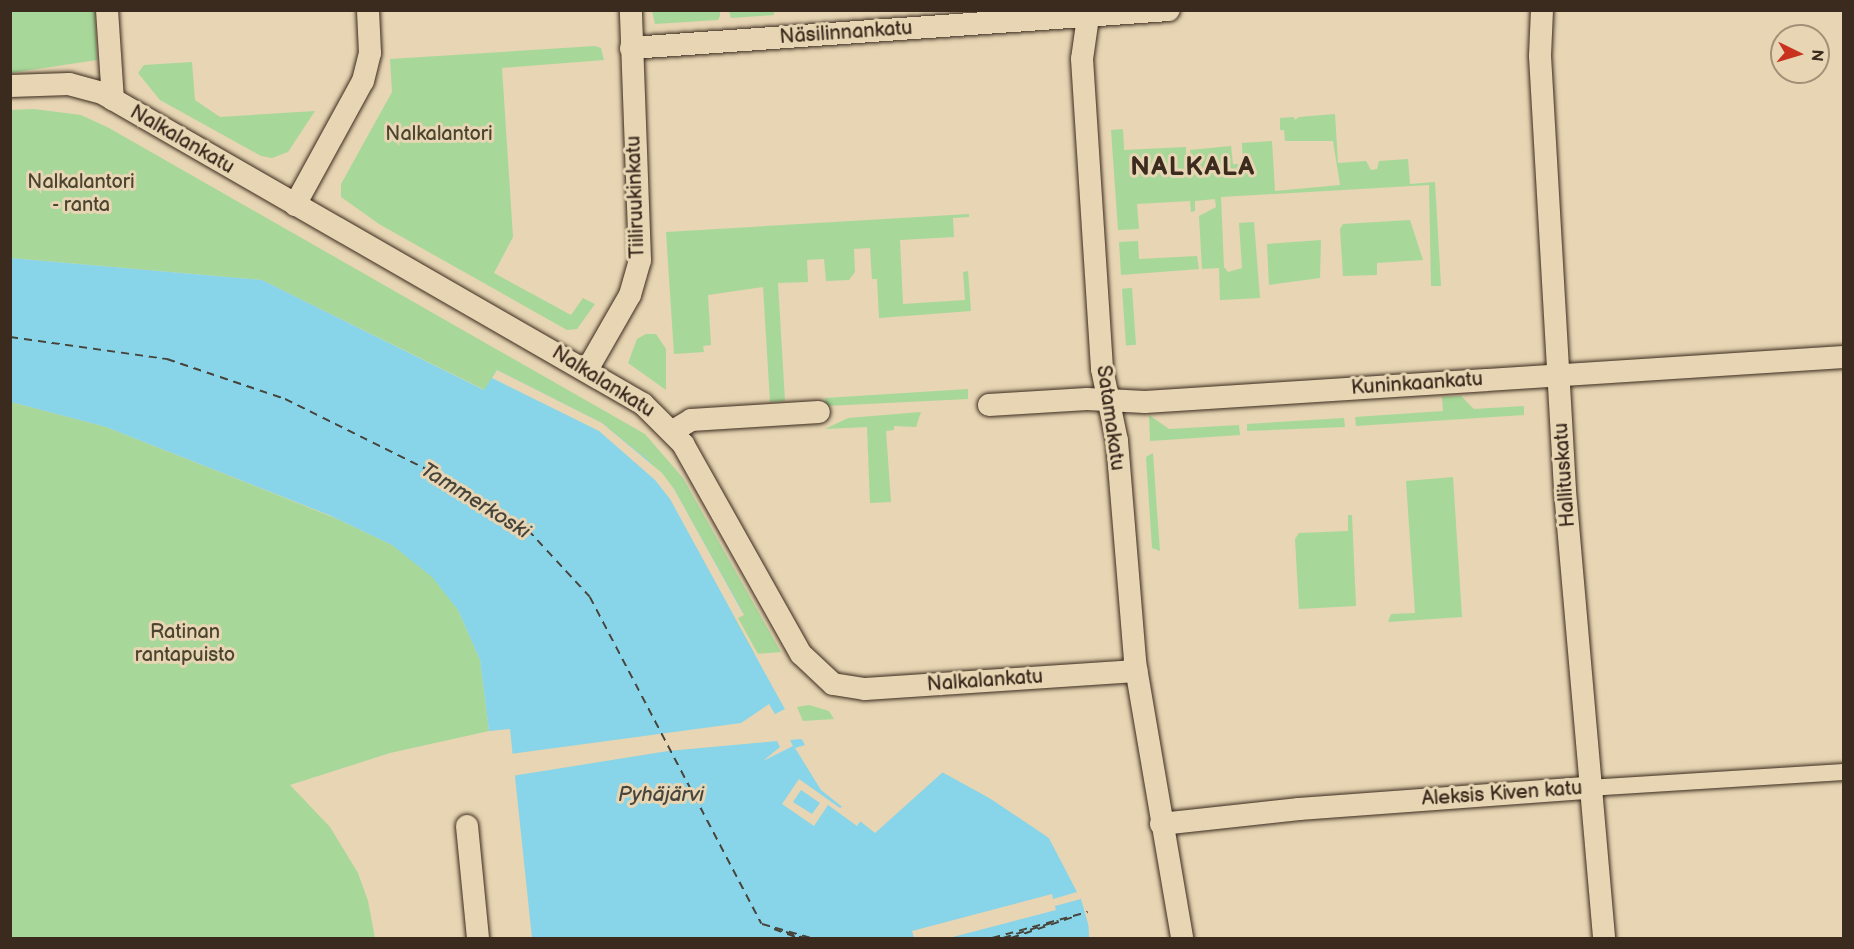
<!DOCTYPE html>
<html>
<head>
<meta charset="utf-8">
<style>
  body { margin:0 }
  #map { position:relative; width:1854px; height:949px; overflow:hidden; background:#e7d5b3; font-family:"Balsamiq Sans",sans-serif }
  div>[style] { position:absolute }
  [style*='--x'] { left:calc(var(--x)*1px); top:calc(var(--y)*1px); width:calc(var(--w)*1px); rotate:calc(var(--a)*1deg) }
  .green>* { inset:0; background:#a7d899; transform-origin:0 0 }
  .water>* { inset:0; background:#88d4e8 }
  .pier>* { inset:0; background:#e7d5b3 }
  .ferry>* { height:1.5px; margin-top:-0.75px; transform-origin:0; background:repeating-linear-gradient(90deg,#47443c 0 8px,transparent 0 14px) }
  .roads { filter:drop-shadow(0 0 2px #3b2a1e) drop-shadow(0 0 2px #3b2a1e) }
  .pedestrian>* { height:16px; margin:-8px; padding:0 8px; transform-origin:8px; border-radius:8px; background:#e7d5b3 }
  .minor>* { height:22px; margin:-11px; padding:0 11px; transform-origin:11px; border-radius:11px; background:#e7d5b3 }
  span { translate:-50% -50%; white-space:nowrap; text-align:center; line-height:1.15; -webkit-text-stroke:6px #e7d5b3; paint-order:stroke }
  .street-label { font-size:20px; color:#3b2a1e }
  .park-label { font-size:20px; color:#4b4430 }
  .water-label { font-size:21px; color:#47443c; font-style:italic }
  .district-label { font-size:26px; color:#3b2a1e; font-weight:700; letter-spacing:1.5px }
  .frame { position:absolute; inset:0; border:12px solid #3b2a1e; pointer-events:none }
  .north { position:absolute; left:1770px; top:24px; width:60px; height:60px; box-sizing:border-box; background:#e7d5b3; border:2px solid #a29177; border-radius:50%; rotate:95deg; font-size:16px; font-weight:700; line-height:24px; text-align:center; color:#3b2a1e }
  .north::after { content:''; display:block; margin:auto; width:21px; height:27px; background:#c8321e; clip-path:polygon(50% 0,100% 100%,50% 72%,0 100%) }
</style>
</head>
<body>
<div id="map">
  <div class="green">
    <div style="clip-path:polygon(10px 11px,95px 11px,97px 60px,11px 73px)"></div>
    <div style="clip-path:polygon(652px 11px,720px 11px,720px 16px,718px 20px,655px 24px)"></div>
    <div style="clip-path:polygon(729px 11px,774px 11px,774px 15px,731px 18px)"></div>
    <div style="clip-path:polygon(595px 46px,601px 48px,604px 60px,502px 68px,513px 237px,494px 273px,571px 315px,583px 298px,595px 304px,577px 329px,567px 330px,379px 224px,341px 197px,341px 184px,392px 92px,390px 59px)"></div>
    <div style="clip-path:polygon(192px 62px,195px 100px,220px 117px,315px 111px,288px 152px,272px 158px,261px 156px,160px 100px,138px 73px,144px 65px)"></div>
    <div style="clip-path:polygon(34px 109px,81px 115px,109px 128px,645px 434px,683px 478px,781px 652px,754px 654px,492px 378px,485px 390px,262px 280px,11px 258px,11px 110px)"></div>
    <div style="clip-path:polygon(1335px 114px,1338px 163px,1366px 161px,1371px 170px,1377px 169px,1379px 161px,1408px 159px,1410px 184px,1435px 182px,1441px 286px,1431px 286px,1429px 185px,1221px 197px,1224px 267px,1228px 272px,1242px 268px,1239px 223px,1254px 222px,1260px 298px,1220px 300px,1219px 268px,1202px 269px,1199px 216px,1216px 207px,1215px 199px,1195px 201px,1195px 211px,1191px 212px,1190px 201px,1137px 204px,1139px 229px,1118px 230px,1111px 130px,1123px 129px,1124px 150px,1186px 147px,1186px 158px,1191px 159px,1190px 150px,1231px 146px,1233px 164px,1243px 164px,1242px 143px,1272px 141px,1275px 191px,1340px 185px,1333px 141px,1285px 141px,1284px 130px,1280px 130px,1280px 118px,1294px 117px,1295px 120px,1299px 117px)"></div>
    <div style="clip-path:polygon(969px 214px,969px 217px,953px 218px,954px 237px,900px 240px,903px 304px,965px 300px,963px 272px,968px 271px,971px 311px,879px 318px,877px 279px,872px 279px,870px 248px,854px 249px,855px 272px,849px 280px,826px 281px,824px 259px,807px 260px,808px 282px,778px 283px,785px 401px,770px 402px,763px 287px,708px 295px,711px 345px,703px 346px,704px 352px,674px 354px,666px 232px)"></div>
    <div style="clip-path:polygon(1410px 220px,1423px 260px,1377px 263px,1377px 275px,1343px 276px,1340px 229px,1343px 224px)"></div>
    <div style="clip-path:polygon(1321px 240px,1320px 278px,1269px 285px,1267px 244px)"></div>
    <div style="clip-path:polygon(1138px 241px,1139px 259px,1197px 256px,1199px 269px,1121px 275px,1119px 242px)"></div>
    <div style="left:1132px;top:288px;width:57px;height:10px;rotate:86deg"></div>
    <div style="clip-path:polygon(646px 334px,656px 334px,666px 349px,666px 390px,628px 363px,637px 339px)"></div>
    <div style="clip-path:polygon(968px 389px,968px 399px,826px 406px,825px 398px)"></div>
    <div style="clip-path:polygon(1461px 396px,1474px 409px,1524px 406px,1524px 415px,1356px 426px,1355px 417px,1443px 411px,1442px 397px)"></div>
    <div style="clip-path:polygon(11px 402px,106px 427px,335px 518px,392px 545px,432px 576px,458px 610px,480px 660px,489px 731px,390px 753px,290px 785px,330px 827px,358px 873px,368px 901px,375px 938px,11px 938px)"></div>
    <div style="clip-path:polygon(921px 412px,916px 427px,894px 426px,894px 430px,886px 431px,891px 502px,870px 503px,867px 427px,825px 429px,848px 418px)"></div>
    <div style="clip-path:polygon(1149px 415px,1169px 429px,1239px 425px,1240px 435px,1150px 441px)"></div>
    <div style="clip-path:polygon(1344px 418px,1345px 427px,1247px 431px,1247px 424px)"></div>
    <div style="clip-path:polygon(1153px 453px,1156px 497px,1160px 551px,1152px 548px,1146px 457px)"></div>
    <div style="clip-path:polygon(1453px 477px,1462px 617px,1388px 622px,1391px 614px,1415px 613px,1406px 481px)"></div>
    <div style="clip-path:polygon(1348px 515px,1352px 515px,1356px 606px,1299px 609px,1295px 539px,1299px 533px,1348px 531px)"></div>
    <div style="clip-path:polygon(809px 705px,829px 711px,834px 719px,803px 721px,797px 707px)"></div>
  </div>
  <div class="water">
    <div style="clip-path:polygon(10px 258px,262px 280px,484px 390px,497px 370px,602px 423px,648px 460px,674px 489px,743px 612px,734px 617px,805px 745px,795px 748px,821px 790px,875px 833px,943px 772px,976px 789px,1049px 838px,1088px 912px,1089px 938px,532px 938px,510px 729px,489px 731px,480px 660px,458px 610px,432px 577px,392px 545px,329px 515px,106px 427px,11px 402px)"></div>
  </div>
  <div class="pier">
    <div style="clip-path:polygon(497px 370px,602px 423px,662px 473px,674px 489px,744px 615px,738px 618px,808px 744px,801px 739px,790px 740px,793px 746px,763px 761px,780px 747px,777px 741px,668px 751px,512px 776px,510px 754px,741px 723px,769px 704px,775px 714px,785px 709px,670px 499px,655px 480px,599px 431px,492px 378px)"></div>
    <div style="clip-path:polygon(942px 769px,1014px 808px,1051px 837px,1090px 911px,1092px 938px,1081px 899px,1055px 906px,1056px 910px,949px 938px,914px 938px,912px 931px,1052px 894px,1053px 899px,1077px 892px,1049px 838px,1013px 811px,940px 771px)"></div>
    <div style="clip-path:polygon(evenodd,799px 779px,840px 808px,843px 806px,862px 819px,857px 826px,828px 805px,814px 826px,782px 804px,799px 779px,801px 790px,820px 803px,812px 814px,793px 802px,801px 790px)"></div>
  </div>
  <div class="ferry">
    <div style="--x:10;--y:337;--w:159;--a:8"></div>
    <div style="--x:167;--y:359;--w:125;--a:18.7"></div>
    <div style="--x:285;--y:399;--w:182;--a:26.4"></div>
    <div style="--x:448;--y:480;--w:94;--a:32"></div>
    <div style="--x:528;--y:530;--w:91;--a:47.2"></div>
    <div style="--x:590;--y:597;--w:369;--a:62.3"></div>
    <div style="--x:762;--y:924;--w:51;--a:15.9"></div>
    <div style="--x:774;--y:929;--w:27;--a:20"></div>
    <div style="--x:786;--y:932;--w:19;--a:18"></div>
    <div style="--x:992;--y:938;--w:99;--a:-15.2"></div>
    <div style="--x:1003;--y:938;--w:58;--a:-17.2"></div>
    <div style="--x:1011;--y:938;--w:65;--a:-18.7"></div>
  </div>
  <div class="roads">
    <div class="pedestrian">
      <div style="--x:1588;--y:788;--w:256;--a:-3.6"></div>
    </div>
    <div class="minor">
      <div style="--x:107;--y:10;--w:90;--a:86.2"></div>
      <div style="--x:1089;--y:10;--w:49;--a:98.1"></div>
      <div style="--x:1082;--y:59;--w:311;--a:86.3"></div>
      <div style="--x:1102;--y:369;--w:74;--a:78.2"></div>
      <div style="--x:1117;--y:441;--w:222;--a:85.3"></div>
      <div style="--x:1135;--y:662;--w:280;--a:80.3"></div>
      <div style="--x:1542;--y:10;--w:46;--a:92.5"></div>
      <div style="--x:1540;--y:56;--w:436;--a:86.7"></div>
      <div style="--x:1565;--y:491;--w:449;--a:85"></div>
      <div style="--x:631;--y:48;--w:539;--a:-4.04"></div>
      <div style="--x:10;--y:86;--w:59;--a:-1.9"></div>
      <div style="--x:69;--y:84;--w:34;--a:15"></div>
      <div style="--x:102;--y:93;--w:624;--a:29.89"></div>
      <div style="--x:643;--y:404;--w:57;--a:45"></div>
      <div style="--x:683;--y:444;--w:241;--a:60.7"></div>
      <div style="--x:801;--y:654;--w:44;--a:43.2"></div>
      <div style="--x:833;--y:684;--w:32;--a:9"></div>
      <div style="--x:865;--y:689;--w:272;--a:-3.8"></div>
      <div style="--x:295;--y:205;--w:141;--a:-61.3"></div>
      <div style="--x:363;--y:81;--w:29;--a:-76"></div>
      <div style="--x:370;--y:53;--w:43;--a:-92.7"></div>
      <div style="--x:587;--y:370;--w:86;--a:-60.2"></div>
      <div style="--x:630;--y:295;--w:36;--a:-74"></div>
      <div style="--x:640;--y:260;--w:250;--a:-92.1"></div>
      <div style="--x:989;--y:405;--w:98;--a:-3.5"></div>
      <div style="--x:1087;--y:399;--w:58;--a:3"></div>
      <div style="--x:1145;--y:402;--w:700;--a:-3.68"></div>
      <div style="--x:673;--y:431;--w:21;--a:-31"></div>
      <div style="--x:691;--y:420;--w:128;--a:-3.6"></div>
      <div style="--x:1161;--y:824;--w:139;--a:-6.2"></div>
      <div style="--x:1299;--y:809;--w:290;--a:-4.2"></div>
      <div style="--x:467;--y:826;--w:113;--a:84.4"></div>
    </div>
  </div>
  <div class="street-label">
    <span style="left:846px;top:33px;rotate:-4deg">Näsilinnankatu</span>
    <span style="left:182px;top:140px;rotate:30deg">Nalkalankatu</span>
    <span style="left:636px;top:197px;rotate:-92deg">Tiiliruukinkatu</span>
    <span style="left:603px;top:382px;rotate:32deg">Nalkalankatu</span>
    <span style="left:1417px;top:384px;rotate:-4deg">Kuninkaankatu</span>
    <span style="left:1110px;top:418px;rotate:82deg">Satamakatu</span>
    <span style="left:1565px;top:475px;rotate:-94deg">Hallituskatu</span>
    <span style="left:985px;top:681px;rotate:-4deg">Nalkalankatu</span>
    <span style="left:1502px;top:794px;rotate:-4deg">Aleksis Kiven katu</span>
  </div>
  <div class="park-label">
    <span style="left:439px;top:134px">Nalkalantori</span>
    <span style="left:81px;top:194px">Nalkalantori<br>- ranta</span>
    <span style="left:185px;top:644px">Ratinan<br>rantapuisto</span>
  </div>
  <div class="water-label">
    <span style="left:475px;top:501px;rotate:32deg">Tammerkoski</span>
    <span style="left:661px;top:795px">Pyhäjärvi</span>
  </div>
  <div class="district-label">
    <span style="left:1193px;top:168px">NALKALA</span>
  </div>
  <div class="frame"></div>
  <div class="north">N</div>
</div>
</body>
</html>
